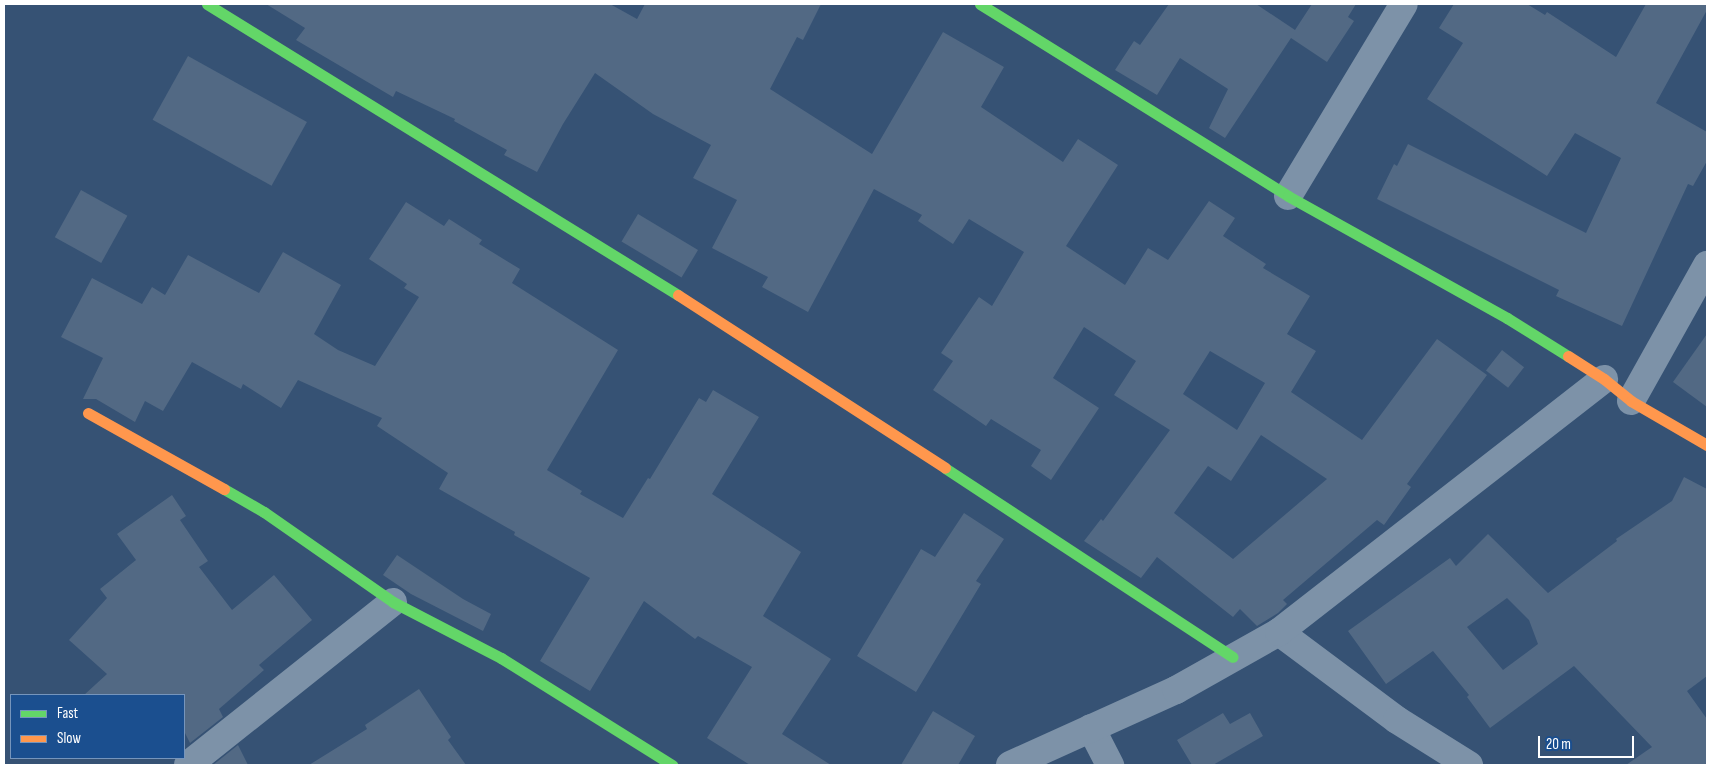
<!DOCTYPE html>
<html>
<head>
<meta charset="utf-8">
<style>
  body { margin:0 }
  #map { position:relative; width:1711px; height:769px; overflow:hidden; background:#365274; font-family:"Sofia Sans Condensed",sans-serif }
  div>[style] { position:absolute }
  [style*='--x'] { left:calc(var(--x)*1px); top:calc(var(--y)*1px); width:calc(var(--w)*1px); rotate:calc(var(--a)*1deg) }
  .building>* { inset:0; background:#526984; transform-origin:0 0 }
  .street>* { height:28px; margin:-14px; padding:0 14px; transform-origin:14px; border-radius:14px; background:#7d92a8 }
  .fast>* { height:11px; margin:-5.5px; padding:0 5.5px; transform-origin:5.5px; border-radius:5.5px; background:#63d668 }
  .slow>* { height:11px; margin:-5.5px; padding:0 5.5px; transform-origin:5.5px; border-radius:5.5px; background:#ff974d }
  span { translate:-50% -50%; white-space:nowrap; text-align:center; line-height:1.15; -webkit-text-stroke:5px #1b4f8f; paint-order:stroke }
  .frame { position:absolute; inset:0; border:5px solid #fff; pointer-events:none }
  .legend { position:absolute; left:10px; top:694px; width:175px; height:65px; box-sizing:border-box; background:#1b4f8f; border:1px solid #7695bc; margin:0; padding:6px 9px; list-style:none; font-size:15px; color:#fff }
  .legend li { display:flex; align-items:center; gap:10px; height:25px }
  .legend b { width:25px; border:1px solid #7695bc }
  .scale { position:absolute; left:1538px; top:736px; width:96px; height:22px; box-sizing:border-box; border:2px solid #fff; border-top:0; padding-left:6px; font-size:15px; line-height:18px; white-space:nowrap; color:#fff; -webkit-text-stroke:4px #1b4f8f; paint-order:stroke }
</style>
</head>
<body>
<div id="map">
  <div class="building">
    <div style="clip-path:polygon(evenodd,266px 4px,610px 4px,637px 19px,645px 4px,821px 4px,803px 40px,797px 37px,770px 89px,872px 154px,943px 32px,1004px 67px,981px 107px,1063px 162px,1078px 139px,1118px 165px,1066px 246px,1125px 285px,1148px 248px,1168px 260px,1209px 201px,1235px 218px,1223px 236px,1266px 264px,1263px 268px,1310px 296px,1287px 334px,1316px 351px,1291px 392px,1362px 440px,1437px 339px,1487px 375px,1407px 484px,1411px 487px,1384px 525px,1377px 520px,1283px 600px,1287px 604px,1278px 613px,1257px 626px,1240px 609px,1233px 617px,1157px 557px,1141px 578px,1084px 541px,1101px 519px,1103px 521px,1170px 430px,1114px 395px,1136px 361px,1084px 327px,1053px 378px,1099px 408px,1051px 480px,1031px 466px,1041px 450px,991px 419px,986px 426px,933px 390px,953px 361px,941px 353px,979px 297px,992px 306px,1024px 252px,969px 219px,953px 244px,918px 221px,922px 215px,874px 189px,808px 312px,762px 287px,768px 277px,712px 248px,737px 200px,693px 178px,711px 145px,653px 114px,595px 73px,563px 124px,537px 172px,504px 155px,507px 150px,454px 121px,455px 119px,396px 91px,393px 97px,296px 40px,305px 28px,266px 4px,1210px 351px,1265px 383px,1237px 430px,1183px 394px,1210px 351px,266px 4px,1261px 435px,1327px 479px,1233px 559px,1174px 513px,1208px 466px,1231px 481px,1261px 435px)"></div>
    <div style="clip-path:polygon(1169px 4px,1256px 4px,1295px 30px,1312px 4px,1356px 4px,1348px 17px,1354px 21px,1327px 62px,1291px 38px,1225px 138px,1209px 128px,1228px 89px,1180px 58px,1157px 95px,1115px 70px,1134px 41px,1140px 45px)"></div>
    <div style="clip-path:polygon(1454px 4px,1527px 4px,1545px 15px,1547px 12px,1616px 57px,1646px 4px,1707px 4px,1707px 10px,1656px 103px,1707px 132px,1707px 161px,1693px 186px,1688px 184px,1622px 326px,1556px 296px,1559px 290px,1377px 199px,1394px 164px,1397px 166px,1408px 144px,1586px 233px,1621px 158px,1575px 133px,1547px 176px,1427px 99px,1463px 43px,1439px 28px)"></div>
    <div style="left:188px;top:56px;width:136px;height:73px;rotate:29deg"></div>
    <div style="left:81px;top:190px;width:53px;height:54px;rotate:29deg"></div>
    <div style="clip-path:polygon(406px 202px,444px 226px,449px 219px,482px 240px,479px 244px,520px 269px,512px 283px,618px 350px,547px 470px,582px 491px,580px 494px,623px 518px,648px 478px,650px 479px,699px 398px,706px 402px,713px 390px,759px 417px,712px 494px,801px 552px,763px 616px,831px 659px,782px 734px,831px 765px,750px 765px,707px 738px,752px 667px,698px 636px,695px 639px,644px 601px,590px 691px,540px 661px,590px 578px,514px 535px,515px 532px,439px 489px,448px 473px,377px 426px,382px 418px,298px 380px,281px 408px,243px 384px,241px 389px,192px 362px,163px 411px,145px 401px,135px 422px,96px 399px,83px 399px,103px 358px,61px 337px,92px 278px,142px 304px,152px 287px,165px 295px,188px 255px,259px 293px,283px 252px,341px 285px,314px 334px,338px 350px,375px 366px,419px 297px,404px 288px,407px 284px,369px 259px)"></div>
    <div style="left:638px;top:214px;width:70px;height:32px;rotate:31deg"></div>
    <div style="clip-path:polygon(1707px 334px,1707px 407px,1673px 382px)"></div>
    <div style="left:1502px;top:350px;width:28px;height:26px;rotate:38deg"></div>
    <div style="clip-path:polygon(evenodd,1684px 477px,1707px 489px,1707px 676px,1687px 691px,1707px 719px,1707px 765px,1626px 765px,1652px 747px,1574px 666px,1490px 728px,1467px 697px,1469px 695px,1433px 651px,1386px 684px,1348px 631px,1450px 558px,1456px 566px,1488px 534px,1548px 593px,1617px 541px,1616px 539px,1672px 501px,1684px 477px,1507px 598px,1529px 620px,1538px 644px,1503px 670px,1467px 627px,1507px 598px)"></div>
    <div style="clip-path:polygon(172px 495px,186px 516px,180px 520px,208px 561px,199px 567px,232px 610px,274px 575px,312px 620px,259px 665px,264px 670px,219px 709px,223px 717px,190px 743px,184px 731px,184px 695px,84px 695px,107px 674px,69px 640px,107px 598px,100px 589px,136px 560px,117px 534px)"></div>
    <div style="clip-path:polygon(964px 513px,1004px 539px,976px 581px,981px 584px,916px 692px,857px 656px,921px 549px,935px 557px)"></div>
    <div style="clip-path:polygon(397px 555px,463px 599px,491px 614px,483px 631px,411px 594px,383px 575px)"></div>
    <div style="clip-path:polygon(419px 689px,451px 737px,448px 740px,466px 765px,309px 765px,367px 729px,365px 725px)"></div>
    <div style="clip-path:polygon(933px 711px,975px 736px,958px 765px,901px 765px)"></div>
    <div style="clip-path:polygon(1223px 713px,1230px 724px,1250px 713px,1263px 736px,1213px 765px,1192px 765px,1177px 740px)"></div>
    <div style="clip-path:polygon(238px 745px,248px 765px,213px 765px)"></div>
  </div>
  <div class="street">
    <div style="--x:1288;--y:196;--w:224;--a:-58.9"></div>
    <div style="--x:1631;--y:401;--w:156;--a:-60.8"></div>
    <div style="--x:1279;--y:632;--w:147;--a:36.7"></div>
    <div style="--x:1397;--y:720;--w:85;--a:32"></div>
    <div style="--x:1091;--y:728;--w:42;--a:62.8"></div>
    <div style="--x:188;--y:765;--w:262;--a:-38.5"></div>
    <div style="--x:1010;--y:765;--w:182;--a:-24.3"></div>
    <div style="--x:1176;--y:690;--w:118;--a:-29.4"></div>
    <div style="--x:1279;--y:632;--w:412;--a:-37.9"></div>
  </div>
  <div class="fast">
    <div style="--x:207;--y:4;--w:554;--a:31.71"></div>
    <div style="--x:980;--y:4;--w:363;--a:31.9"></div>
    <div style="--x:1288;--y:196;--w:251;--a:29.1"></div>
    <div style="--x:1507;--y:318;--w:72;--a:31.9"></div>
    <div style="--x:945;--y:468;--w:344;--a:33.3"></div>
    <div style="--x:224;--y:489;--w:46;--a:29.9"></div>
    <div style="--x:264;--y:512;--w:157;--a:34.9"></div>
    <div style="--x:393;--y:602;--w:122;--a:27.4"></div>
    <div style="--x:501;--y:658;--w:202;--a:32"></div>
  </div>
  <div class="slow">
    <div style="--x:678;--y:295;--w:318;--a:32.9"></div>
    <div style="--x:1568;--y:356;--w:43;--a:32.6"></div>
    <div style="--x:1604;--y:379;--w:35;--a:39"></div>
    <div style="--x:1631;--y:401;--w:88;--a:30.1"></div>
    <div style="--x:88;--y:413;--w:156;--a:29.2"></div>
  </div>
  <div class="frame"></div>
  <ul class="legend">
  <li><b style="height:6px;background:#63d668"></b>Fast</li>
  <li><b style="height:6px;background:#ff974d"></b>Slow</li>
  </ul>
  <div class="scale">20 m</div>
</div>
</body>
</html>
